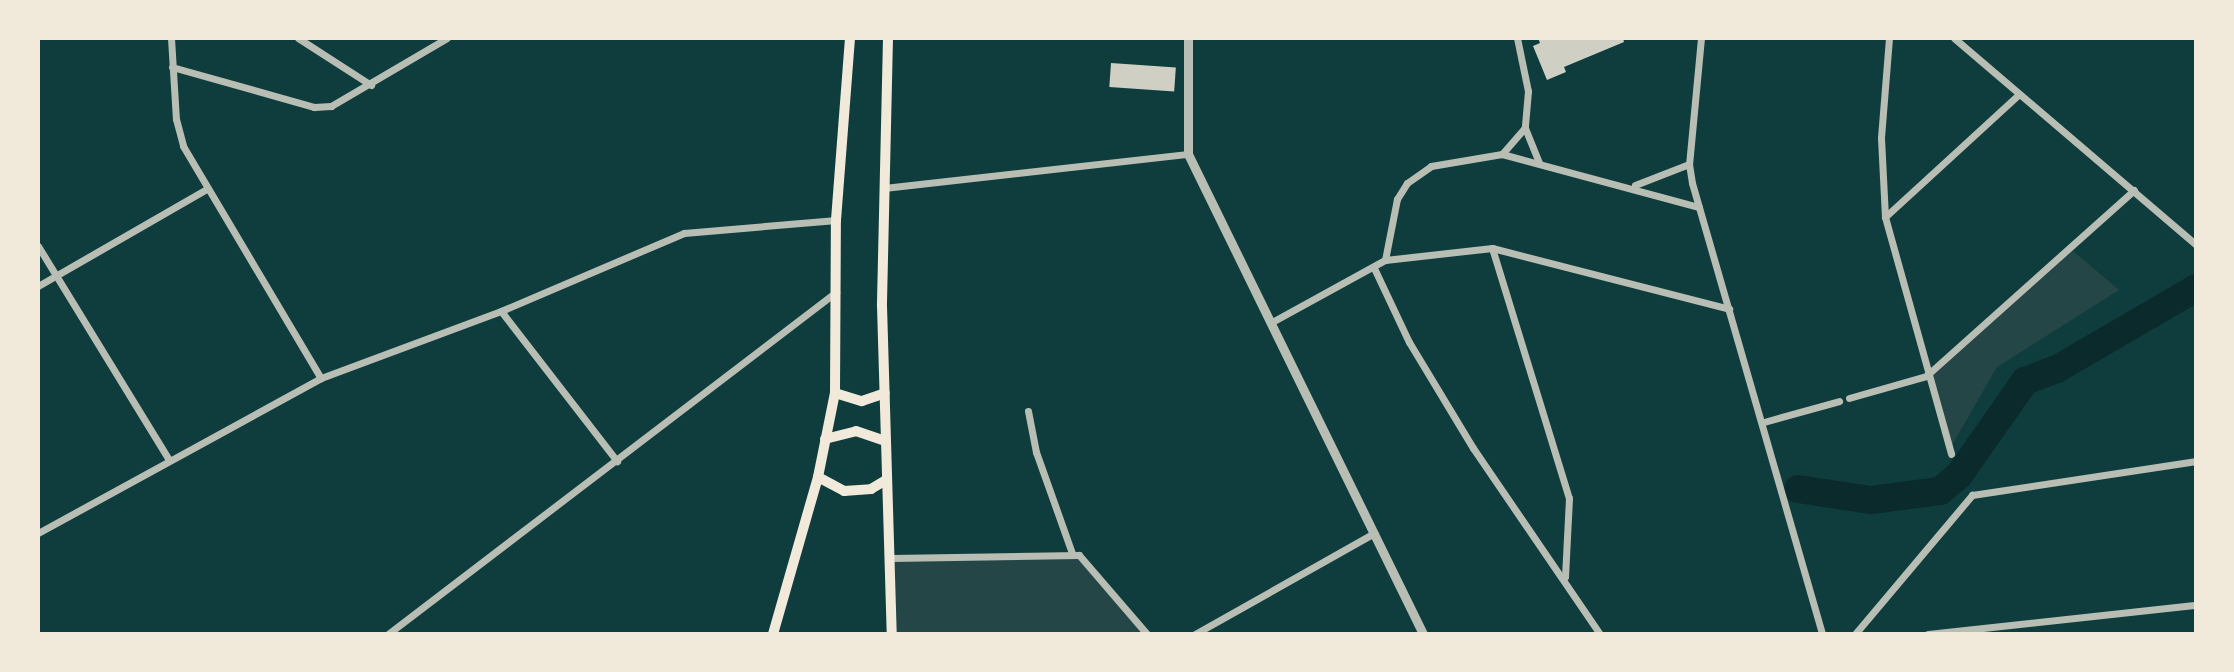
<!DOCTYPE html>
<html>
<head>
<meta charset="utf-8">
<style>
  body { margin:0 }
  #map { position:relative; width:2234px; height:672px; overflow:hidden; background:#0f3d3e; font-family:"PT Serif",serif }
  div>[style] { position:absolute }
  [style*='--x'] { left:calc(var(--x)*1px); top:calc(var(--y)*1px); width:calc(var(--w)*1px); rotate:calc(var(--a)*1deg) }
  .green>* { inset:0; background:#244646 }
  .river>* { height:28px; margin:-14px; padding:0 14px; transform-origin:14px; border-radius:14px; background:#0a2a2b }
  .building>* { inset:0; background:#cfcfc3; transform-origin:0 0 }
  .minor>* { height:7px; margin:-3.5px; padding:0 3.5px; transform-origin:3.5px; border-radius:3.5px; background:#b8beb3 }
  .tertiary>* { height:9px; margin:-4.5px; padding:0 4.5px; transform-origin:4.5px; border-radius:4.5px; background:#b8beb3 }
  .secondary>* { height:10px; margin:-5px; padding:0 5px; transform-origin:5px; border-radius:5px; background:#f1e9da }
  span { translate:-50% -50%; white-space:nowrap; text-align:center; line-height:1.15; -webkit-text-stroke:8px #f1e9da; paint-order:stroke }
  .frame { position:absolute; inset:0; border:40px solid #f1e9da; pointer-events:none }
</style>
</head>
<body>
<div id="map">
  <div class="green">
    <div style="clip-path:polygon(2073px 251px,2119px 290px,1997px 367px,1951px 447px,1930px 374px)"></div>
    <div style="clip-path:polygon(1072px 553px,1087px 560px,1147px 634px,892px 634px,891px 558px)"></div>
  </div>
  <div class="river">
    <div style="--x:1798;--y:489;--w:74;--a:8.6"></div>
    <div style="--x:1871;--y:500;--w:70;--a:-7.4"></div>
    <div style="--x:1940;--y:491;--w:25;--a:-40"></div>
    <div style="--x:1959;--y:475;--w:115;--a:-54.9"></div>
    <div style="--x:2025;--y:381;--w:34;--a:-21"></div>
    <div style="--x:2057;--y:369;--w:161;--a:-30.2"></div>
  </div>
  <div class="building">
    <div style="clip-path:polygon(1538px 38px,1623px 38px,1624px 42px,1564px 67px,1566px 72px,1547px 80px,1533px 46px,1540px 43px)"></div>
    <div style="left:1111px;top:63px;width:65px;height:24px;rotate:4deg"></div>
  </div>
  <div class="minor">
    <div style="--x:171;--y:38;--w:81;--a:86.5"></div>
    <div style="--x:176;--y:119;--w:28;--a:75"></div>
    <div style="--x:183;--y:146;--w:270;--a:59.3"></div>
    <div style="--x:298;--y:38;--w:87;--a:32.8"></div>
    <div style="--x:1517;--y:38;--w:54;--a:78.3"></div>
    <div style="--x:1528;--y:91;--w:37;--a:95"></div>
    <div style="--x:1525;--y:128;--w:37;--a:68"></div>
    <div style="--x:1701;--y:38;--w:127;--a:95.4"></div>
    <div style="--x:1689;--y:164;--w:19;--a:81"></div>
    <div style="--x:1692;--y:183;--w:469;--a:73.9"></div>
    <div style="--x:1889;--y:38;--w:100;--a:94.6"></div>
    <div style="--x:1881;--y:138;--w:79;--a:87.1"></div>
    <div style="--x:1885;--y:217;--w:246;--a:74.4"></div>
    <div style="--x:1954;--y:38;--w:318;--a:40.5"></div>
    <div style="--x:172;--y:67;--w:148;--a:15.7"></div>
    <div style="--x:314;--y:107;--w:17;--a:-3"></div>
    <div style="--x:331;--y:106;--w:134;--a:-30.4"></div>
    <div style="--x:1502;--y:154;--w:204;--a:15.1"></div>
    <div style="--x:1635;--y:185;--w:58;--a:-21.3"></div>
    <div style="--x:884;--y:188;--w:306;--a:-6.4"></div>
    <div style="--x:1885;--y:217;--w:182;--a:-42.5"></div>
    <div style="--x:38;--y:246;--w:249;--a:58.5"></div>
    <div style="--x:1492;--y:248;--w:262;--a:72.9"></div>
    <div style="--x:1569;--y:498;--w:79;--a:92.9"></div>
    <div style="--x:1385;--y:260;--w:62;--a:-78.9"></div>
    <div style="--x:1397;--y:199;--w:19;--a:-58"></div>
    <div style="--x:1407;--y:183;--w:29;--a:-35"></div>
    <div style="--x:1431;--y:166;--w:72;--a:-9.6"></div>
    <div style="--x:1502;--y:154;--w:35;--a:-49"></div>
    <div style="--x:1374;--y:268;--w:82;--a:64.7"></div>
    <div style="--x:1409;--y:342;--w:124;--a:58.9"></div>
    <div style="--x:1473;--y:448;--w:225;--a:55.7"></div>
    <div style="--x:38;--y:286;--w:195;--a:-29.9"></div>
    <div style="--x:501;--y:311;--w:190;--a:52.3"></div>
    <div style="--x:1272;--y:322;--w:129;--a:-28.8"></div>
    <div style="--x:1385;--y:260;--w:108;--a:-6.4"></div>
    <div style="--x:1492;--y:248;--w:245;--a:14.4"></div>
    <div style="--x:1849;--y:398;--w:80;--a:-15.9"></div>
    <div style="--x:1926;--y:376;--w:279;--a:-41.8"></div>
    <div style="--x:1028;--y:411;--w:42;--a:79"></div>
    <div style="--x:1036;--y:452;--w:107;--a:70.4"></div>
    <div style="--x:1764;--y:422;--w:78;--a:-15.6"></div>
    <div style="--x:38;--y:533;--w:323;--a:-28.7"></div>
    <div style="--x:321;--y:378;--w:192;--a:-20.4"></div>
    <div style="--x:501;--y:311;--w:199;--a:-23.1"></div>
    <div style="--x:684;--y:233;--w:153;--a:-4.9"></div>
    <div style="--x:891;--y:558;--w:188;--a:-0.9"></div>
    <div style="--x:1079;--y:555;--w:104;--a:49.3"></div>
    <div style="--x:388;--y:634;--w:564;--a:-37.36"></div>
    <div style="--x:1195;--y:634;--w:206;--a:-29.4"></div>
    <div style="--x:1855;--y:634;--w:182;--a:-49.9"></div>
    <div style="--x:1972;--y:495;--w:227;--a:-8.6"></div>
    <div style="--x:1928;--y:634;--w:270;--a:-6.2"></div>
  </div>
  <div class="tertiary">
    <div style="--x:1188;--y:38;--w:116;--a:90"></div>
    <div style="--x:1188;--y:154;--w:534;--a:63.91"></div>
  </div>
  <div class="secondary">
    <div style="--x:888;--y:38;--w:268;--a:91.3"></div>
    <div style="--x:882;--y:306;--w:328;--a:88.3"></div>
    <div style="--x:835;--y:393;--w:28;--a:17"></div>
    <div style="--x:862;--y:401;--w:24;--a:-19"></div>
    <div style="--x:825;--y:439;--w:32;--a:-14"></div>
    <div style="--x:856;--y:431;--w:31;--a:19"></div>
    <div style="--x:818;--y:477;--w:30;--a:28"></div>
    <div style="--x:844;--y:491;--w:27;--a:-4"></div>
    <div style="--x:871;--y:489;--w:17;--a:-31"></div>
    <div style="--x:773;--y:634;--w:163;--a:-74"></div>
    <div style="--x:818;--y:477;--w:86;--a:-78.6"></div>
    <div style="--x:835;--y:393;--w:173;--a:-89.7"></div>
    <div style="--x:836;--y:220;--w:183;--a:-85.6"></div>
  </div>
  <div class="frame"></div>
</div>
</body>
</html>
